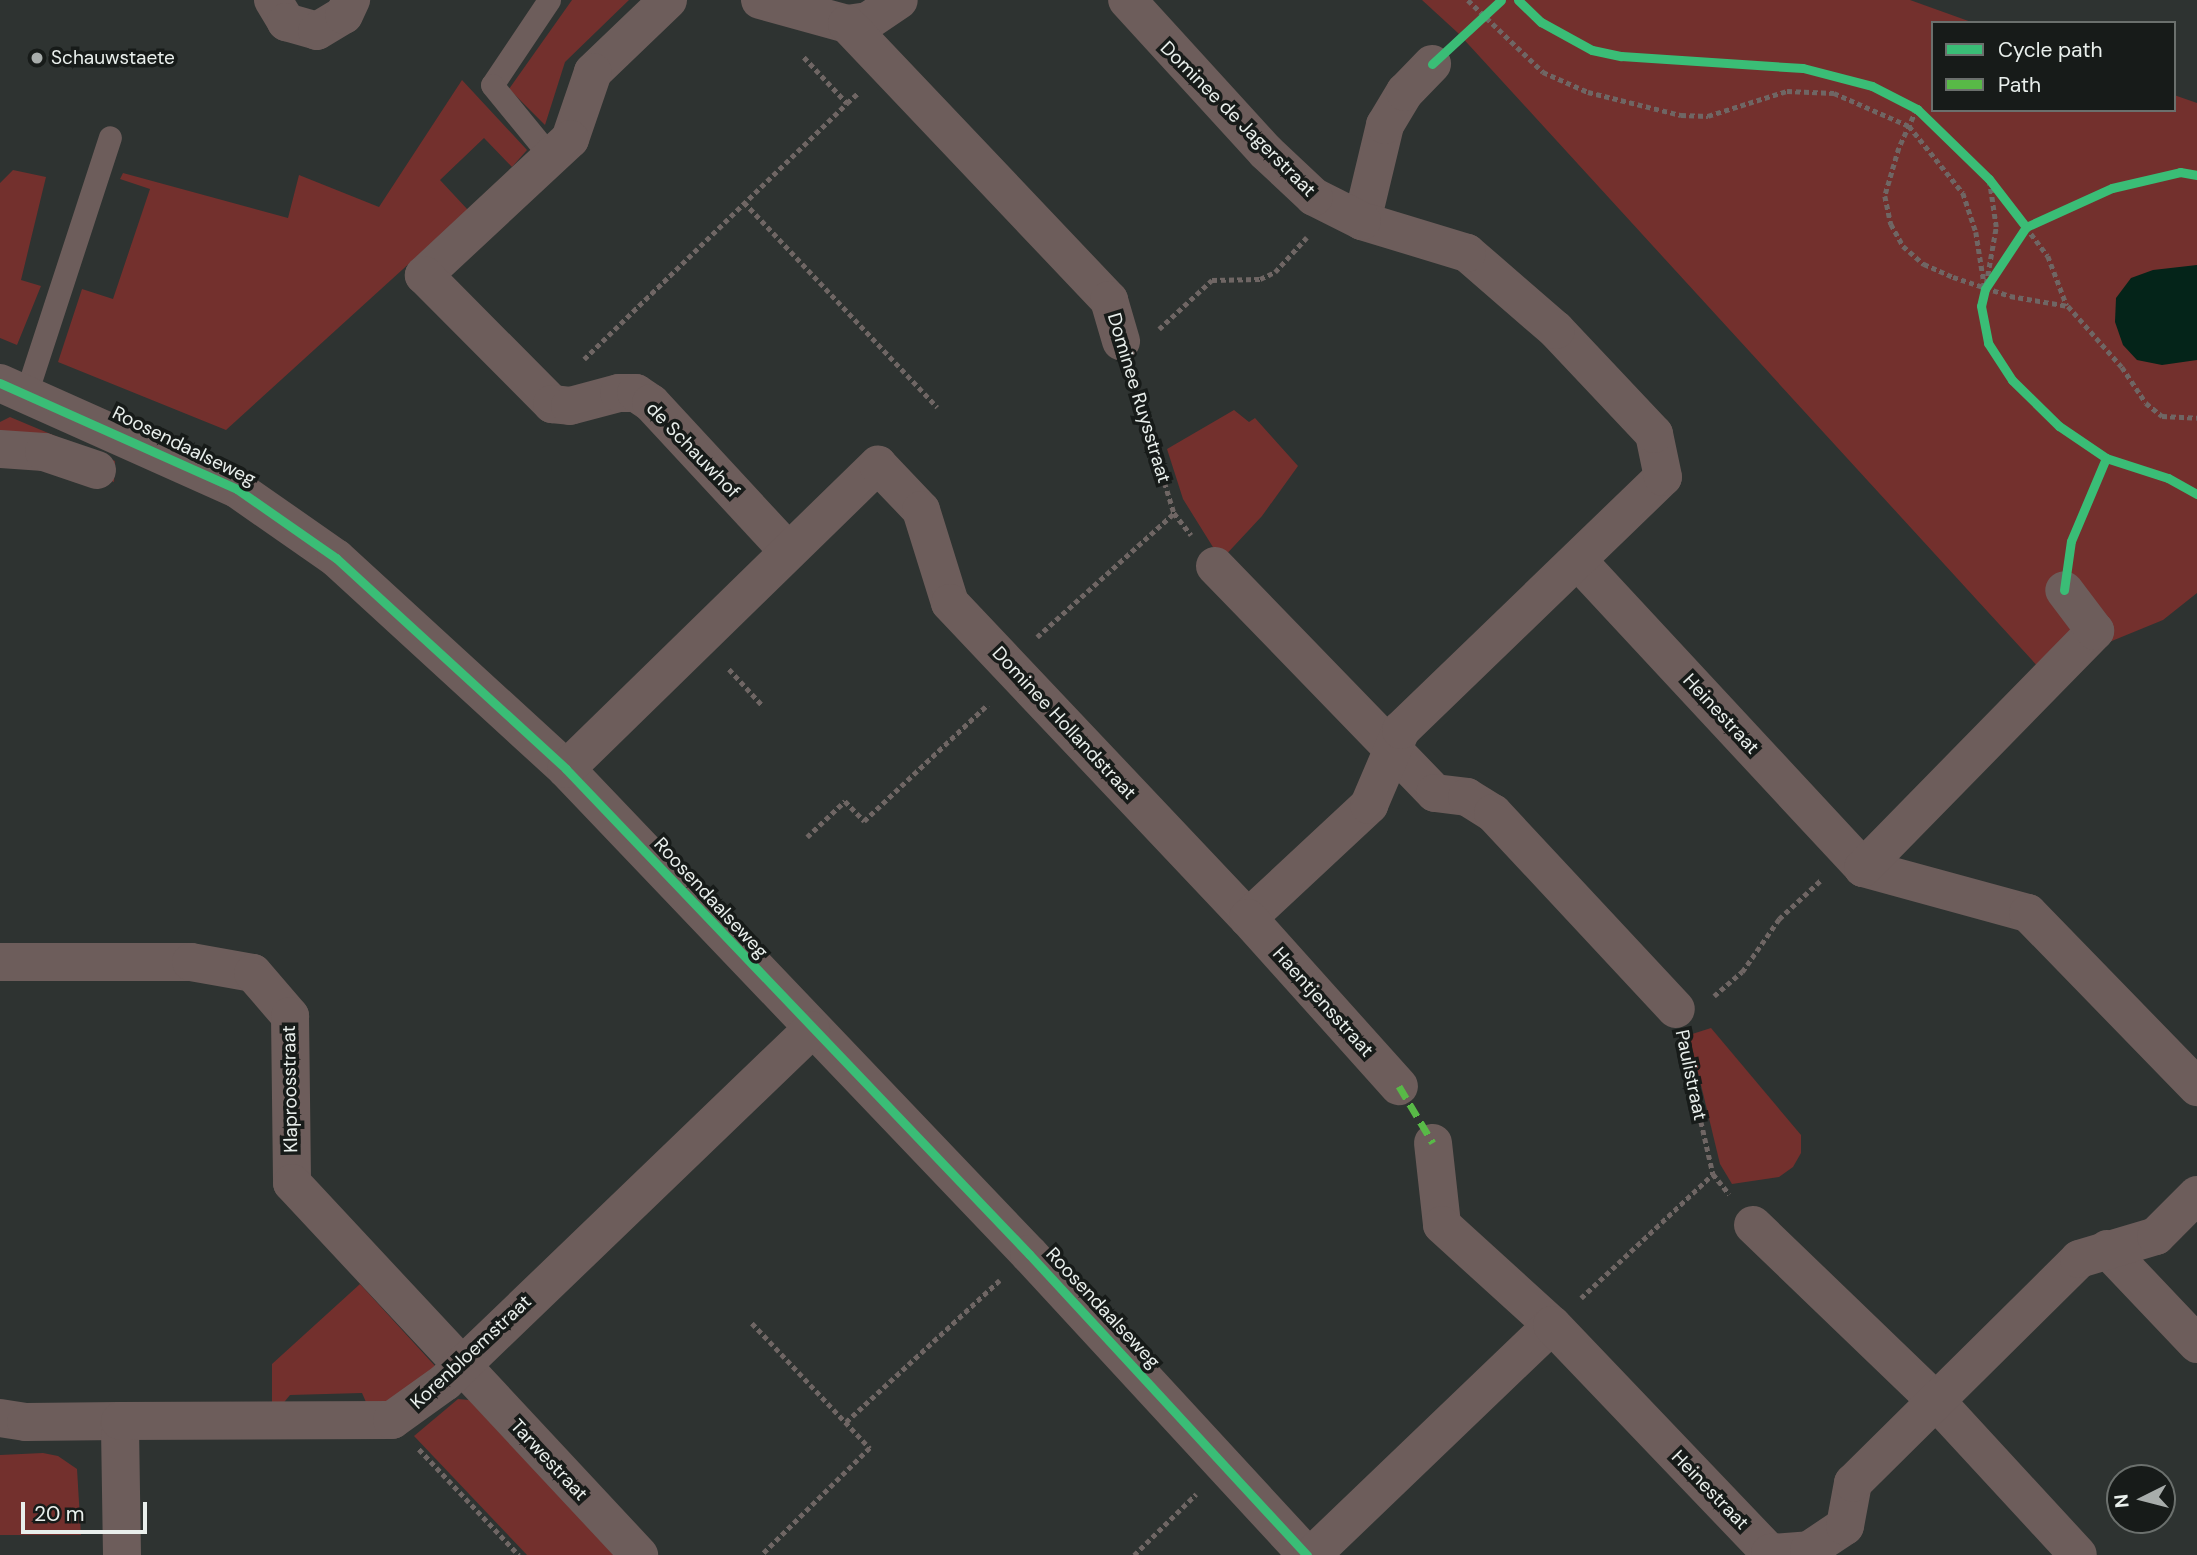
<!DOCTYPE html>
<html>
<head>
<meta charset="utf-8">
<style>
  body { margin:0 }
  #map { position:relative; width:2197px; height:1555px; overflow:hidden; background:#2e3331; font-family:"DM Sans",sans-serif }
  div>[style] { position:absolute }
  [style*='--x'] { left:calc(var(--x)*1px); top:calc(var(--y)*1px); width:calc(var(--w)*1px); rotate:calc(var(--a)*1deg) }
  .green>* { inset:0; background:#73302d }
  .water>* { inset:0; background:#042419 }
  .path>* { height:4.5px; margin-top:-2.25px; transform-origin:0; background:repeating-linear-gradient(90deg,#6f6664 0 5px,transparent 0 8.5px) }
  .lane>* { height:23px; margin:-11.5px; padding:0 11.5px; transform-origin:11.5px; border-radius:11.5px; background:#6d5d5b }
  .street>* { height:38px; margin:-19px; padding:0 19px; transform-origin:19px; border-radius:19px; background:#6d5d5b }
  .quiet>* { height:7px; margin-top:-3.5px; transform-origin:0; background:repeating-linear-gradient(90deg,#58b947 0 14px,transparent 0 21px) }
  .cycleway>* { height:9px; margin:-4.5px; padding:0 4.5px; transform-origin:4.5px; border-radius:4.5px; background:#3abd76 }
  .dots>* { width:19px; height:19px; translate:-50% -50%; box-sizing:border-box; border:4px solid #171b19; border-radius:50% }
  span { translate:-50% -50%; white-space:nowrap; text-align:center; line-height:1.15; -webkit-text-stroke:7px #171b19; paint-order:stroke }
  .poi-label { font-size:19px; color:#e9efec }
  .left { translate:0 -50%; text-align:left }
  .street-label { font-size:19px; color:#e9efec }
  .legend { position:absolute; left:1931px; top:21px; width:245px; height:91px; box-sizing:border-box; background:#171b19; border:2px solid #6b706d; margin:0; padding:9px 12px; list-style:none; font-size:21px; color:#e9efec }
  .legend li { display:flex; align-items:center; gap:14px; height:35px }
  .legend b { width:35px; border:2px solid #6b706d }
  .north { position:absolute; left:2106px; top:1464px; width:70px; height:70px; box-sizing:border-box; background:#171b19; border:2px solid #6b706d; border-radius:50%; rotate:264deg; font-size:19px; font-weight:700; line-height:28px; text-align:center; color:#e9efec }
  .north::after { content:''; display:block; margin:auto; width:24px; height:32px; background:#a8adab; clip-path:polygon(50% 0,100% 100%,50% 72%,0 100%) }
  .scale { position:absolute; left:21px; top:1502px; width:126px; height:32px; box-sizing:border-box; border:4px solid #e9efec; border-top:0; padding-left:9px; font-size:21px; line-height:24px; white-space:nowrap; color:#e9efec; -webkit-text-stroke:5px #171b19; paint-order:stroke }
</style>
</head>
<body>
<div id="map">
  <div class="green">
    <div style="clip-path:polygon(572px 0,629px 0,565px 62px,545px 125px,509px 89px)"></div>
    <div style="clip-path:polygon(1422px 0,1910px 0,1974px 23px,1933px 23px,1933px 110px,2174px 110px,2174px 95px,2197px 103px,2197px 593px,2163px 620px,2041px 670px,1458px 33px)"></div>
    <div style="clip-path:polygon(462px 80px,527px 150px,512px 167px,484px 138px,440px 180px,468px 210px,226px 430px,58px 362px,82px 289px,113px 299px,150px 189px,120px 179px,123px 173px,288px 218px,299px 175px,379px 207px)"></div>
    <div style="clip-path:polygon(13px 170px,46px 177px,21px 280px,41px 286px,17px 345px,0 338px,0 183px)"></div>
    <div style="clip-path:polygon(1234px 410px,1249px 422px,1255px 418px,1298px 466px,1262px 516px,1221px 560px,1183px 499px,1167px 449px)"></div>
    <div style="clip-path:polygon(10px 417px,115px 461px,114px 482px,0 437px,0 422px)"></div>
    <div style="clip-path:polygon(1711px 1028px,1801px 1135px,1801px 1153px,1793px 1167px,1779px 1177px,1732px 1184px,1720px 1164px,1689px 1035px)"></div>
    <div style="clip-path:polygon(360px 1284px,435px 1366px,385px 1408px,369px 1409px,362px 1393px,290px 1395px,281px 1406px,272px 1407px,272px 1364px)"></div>
    <div style="clip-path:polygon(458px 1399px,469px 1400px,617px 1555px,527px 1555px,414px 1436px)"></div>
    <div style="clip-path:polygon(43px 1453px,58px 1456px,77px 1469px,81px 1535px,0 1535px,0 1455px)"></div>
  </div>
  <div class="water">
    <div style="clip-path:polygon(2197px 265px,2197px 360px,2162px 365px,2137px 360px,2123px 345px,2115px 322px,2116px 298px,2131px 278px,2153px 270px)"></div>
  </div>
  <div class="path">
    <div style="--x:1468;--y:0;--w:104;--a:43.8"></div>
    <div style="--x:1543;--y:72;--w:49;--a:24"></div>
    <div style="--x:1588;--y:92;--w:96;--a:13.9"></div>
    <div style="--x:1681;--y:115;--w:27;--a:2"></div>
    <div style="--x:1708;--y:116;--w:83;--a:-17.6"></div>
    <div style="--x:1787;--y:91;--w:47;--a:2.4"></div>
    <div style="--x:1834;--y:93;--w:82;--a:23.7"></div>
    <div style="--x:1909;--y:126;--w:86;--a:51.1"></div>
    <div style="--x:1963;--y:193;--w:41;--a:71.6"></div>
    <div style="--x:1976;--y:232;--w:58;--a:81"></div>
    <div style="--x:804;--y:57;--w:63;--a:46.9"></div>
    <div style="--x:847;--y:103;--w:15;--a:-42"></div>
    <div style="--x:1917;--y:109;--w:43;--a:114.8"></div>
    <div style="--x:1899;--y:148;--w:50;--a:106.3"></div>
    <div style="--x:1885;--y:196;--w:29;--a:78"></div>
    <div style="--x:1891;--y:224;--w:25;--a:61"></div>
    <div style="--x:1903;--y:246;--w:28;--a:41"></div>
    <div style="--x:1924;--y:264;--w:32;--a:24"></div>
    <div style="--x:1953;--y:277;--w:60;--a:18.4"></div>
    <div style="--x:2010;--y:296;--w:59;--a:9.8"></div>
    <div style="--x:2068;--y:306;--w:81;--a:48.5"></div>
    <div style="--x:2122;--y:367;--w:43;--a:56.3"></div>
    <div style="--x:2146;--y:403;--w:21;--a:39"></div>
    <div style="--x:2162;--y:416;--w:35;--a:3"></div>
    <div style="--x:744;--y:202;--w:282;--a:46.7"></div>
    <div style="--x:2026;--y:227;--w:36;--a:53"></div>
    <div style="--x:2048;--y:256;--w:53;--a:69.2"></div>
    <div style="--x:1986;--y:284;--w:58;--a:-80"></div>
    <div style="--x:1996;--y:227;--w:49;--a:-98.3"></div>
    <div style="--x:1159;--y:329;--w:72;--a:-42.8"></div>
    <div style="--x:1212;--y:280;--w:48;--a:-1.2"></div>
    <div style="--x:1260;--y:279;--w:17;--a:-25"></div>
    <div style="--x:1275;--y:272;--w:47;--a:-47.6"></div>
    <div style="--x:584;--y:359;--w:367;--a:-44.2"></div>
    <div style="--x:1132;--y:377;--w:142;--a:72.8"></div>
    <div style="--x:1174;--y:513;--w:28;--a:52"></div>
    <div style="--x:1037;--y:637;--w:185;--a:-42.1"></div>
    <div style="--x:729;--y:669;--w:50;--a:47.4"></div>
    <div style="--x:807;--y:837;--w:52;--a:-43.5"></div>
    <div style="--x:845;--y:801;--w:28;--a:46"></div>
    <div style="--x:864;--y:821;--w:170;--a:-43.3"></div>
    <div style="--x:1714;--y:996;--w:37;--a:-41"></div>
    <div style="--x:1742;--y:972;--w:65;--a:-55.1"></div>
    <div style="--x:1779;--y:919;--w:57;--a:-42.9"></div>
    <div style="--x:1684;--y:1047;--w:130;--a:77.1"></div>
    <div style="--x:1713;--y:1174;--w:26;--a:51"></div>
    <div style="--x:1581;--y:1298;--w:181;--a:-43.2"></div>
    <div style="--x:752;--y:1323;--w:172;--a:46.7"></div>
    <div style="--x:870;--y:1448;--w:152;--a:135.3"></div>
    <div style="--x:846;--y:1422;--w:209;--a:-42.7"></div>
    <div style="--x:419;--y:1449;--w:146;--a:46.7"></div>
    <div style="--x:1134;--y:1555;--w:87;--a:-44.5"></div>
  </div>
  <div class="lane">
    <div style="--x:549;--y:0;--w:102;--a:123.8"></div>
    <div style="--x:492;--y:85;--w:93;--a:50.7"></div>
    <div style="--x:26;--y:394;--w:270;--a:-71.9"></div>
  </div>
  <div class="street">
    <div style="--x:273;--y:0;--w:26;--a:59"></div>
    <div style="--x:286;--y:22;--w:32;--a:16"></div>
    <div style="--x:317;--y:31;--w:31;--a:-31"></div>
    <div style="--x:344;--y:15;--w:17;--a:-65"></div>
    <div style="--x:668;--y:0;--w:104;--a:136.2"></div>
    <div style="--x:593;--y:72;--w:71;--a:108.9"></div>
    <div style="--x:570;--y:139;--w:200;--a:137"></div>
    <div style="--x:424;--y:275;--w:182;--a:45.2"></div>
    <div style="--x:552;--y:404;--w:18;--a:6"></div>
    <div style="--x:570;--y:406;--w:51;--a:-14.9"></div>
    <div style="--x:619;--y:393;--w:17;--a:0"></div>
    <div style="--x:636;--y:393;--w:18;--a:34"></div>
    <div style="--x:651;--y:403;--w:202;--a:47.2"></div>
    <div style="--x:760;--y:0;--w:90;--a:15.4"></div>
    <div style="--x:847;--y:24;--w:21;--a:-8"></div>
    <div style="--x:868;--y:21;--w:37;--a:-34"></div>
    <div style="--x:847;--y:24;--w:381;--a:46.5"></div>
    <div style="--x:1109;--y:300;--w:43;--a:73.7"></div>
    <div style="--x:1362;--y:221;--w:99;--a:-76.5"></div>
    <div style="--x:1385;--y:125;--w:39;--a:-59"></div>
    <div style="--x:1405;--y:92;--w:39;--a:-46"></div>
    <div style="--x:0;--y:383;--w:260;--a:24.1"></div>
    <div style="--x:237;--y:489;--w:121;--a:34.9"></div>
    <div style="--x:336;--y:558;--w:312;--a:42.5"></div>
    <div style="--x:566;--y:769;--w:671;--a:46.33"></div>
    <div style="--x:1029;--y:1254;--w:410;--a:47.3"></div>
    <div style="--x:0;--y:449;--w:44;--a:3.9"></div>
    <div style="--x:44;--y:452;--w:56;--a:18.8"></div>
    <div style="--x:1578;--y:561;--w:419;--a:47.1"></div>
    <div style="--x:1863;--y:868;--w:171;--a:15.3"></div>
    <div style="--x:2028;--y:913;--w:243;--a:45.8"></div>
    <div style="--x:1215;--y:566;--w:316;--a:45.9"></div>
    <div style="--x:1435;--y:793;--w:32;--a:7"></div>
    <div style="--x:1467;--y:797;--w:31;--a:32"></div>
    <div style="--x:1493;--y:813;--w:268;--a:47"></div>
    <div style="--x:566;--y:769;--w:436;--a:-44.3"></div>
    <div style="--x:878;--y:465;--w:62;--a:46.3"></div>
    <div style="--x:921;--y:510;--w:97;--a:72.7"></div>
    <div style="--x:950;--y:603;--w:434;--a:46.6"></div>
    <div style="--x:1248;--y:918;--w:166;--a:-43"></div>
    <div style="--x:1369;--y:805;--w:82;--a:-66.9"></div>
    <div style="--x:1401;--y:730;--w:364;--a:-44"></div>
    <div style="--x:1663;--y:477;--w:44;--a:-101.8"></div>
    <div style="--x:1654;--y:434;--w:143;--a:-133.3"></div>
    <div style="--x:1556;--y:330;--w:118;--a:-139.1"></div>
    <div style="--x:1467;--y:253;--w:110;--a:-163.1"></div>
    <div style="--x:1362;--y:221;--w:54;--a:-153.4"></div>
    <div style="--x:1314;--y:197;--w:66;--a:-136.8"></div>
    <div style="--x:1266;--y:152;--w:206;--a:-132.4"></div>
    <div style="--x:1863;--y:868;--w:332;--a:-45.6"></div>
    <div style="--x:2095;--y:631;--w:51;--a:-127.1"></div>
    <div style="--x:1248;--y:918;--w:226;--a:48.1"></div>
    <div style="--x:0;--y:962;--w:191;--a:0"></div>
    <div style="--x:191;--y:962;--w:63;--a:10.1"></div>
    <div style="--x:253;--y:973;--w:57;--a:49.3"></div>
    <div style="--x:290;--y:1016;--w:167;--a:89.3"></div>
    <div style="--x:292;--y:1183;--w:509;--a:46.99"></div>
    <div style="--x:1433;--y:1143;--w:82;--a:83.7"></div>
    <div style="--x:1442;--y:1225;--w:149;--a:42.3"></div>
    <div style="--x:1753;--y:1225;--w:254;--a:43.9"></div>
    <div style="--x:1936;--y:1401;--w:209;--a:47.3"></div>
    <div style="--x:2107;--y:1249;--w:131;--a:46.5"></div>
    <div style="--x:0;--y:1418;--w:26;--a:9"></div>
    <div style="--x:26;--y:1422;--w:94;--a:-0.6"></div>
    <div style="--x:122;--y:1555;--w:134;--a:-90.9"></div>
    <div style="--x:120;--y:1421;--w:272;--a:-0.2"></div>
    <div style="--x:392;--y:1420;--w:65;--a:-35.6"></div>
    <div style="--x:445;--y:1382;--w:508;--a:-43.88"></div>
    <div style="--x:1312;--y:1555;--w:332;--a:-43.8"></div>
    <div style="--x:1552;--y:1325;--w:315;--a:46.3"></div>
    <div style="--x:1770;--y:1553;--w:39;--a:-4"></div>
    <div style="--x:1809;--y:1550;--w:43;--a:-33.7"></div>
    <div style="--x:1845;--y:1526;--w:44;--a:-79.5"></div>
    <div style="--x:1853;--y:1483;--w:318;--a:-44.7"></div>
    <div style="--x:2079;--y:1259;--w:80;--a:-16.6"></div>
    <div style="--x:2156;--y:1236;--w:58;--a:-45"></div>
  </div>
  <div class="quiet">
    <div style="--x:1399;--y:1086;--w:66;--a:59.2"></div>
  </div>
  <div class="cycleway">
    <div style="--x:1518;--y:0;--w:32;--a:44"></div>
    <div style="--x:1541;--y:22;--w:58;--a:28.8"></div>
    <div style="--x:1592;--y:50;--w:30;--a:12"></div>
    <div style="--x:1621;--y:56;--w:182;--a:3.8"></div>
    <div style="--x:1803;--y:68;--w:71;--a:14.6"></div>
    <div style="--x:1872;--y:86;--w:51;--a:27.1"></div>
    <div style="--x:1917;--y:109;--w:100;--a:44.2"></div>
    <div style="--x:1989;--y:179;--w:61;--a:52.4"></div>
    <div style="--x:2026;--y:227;--w:94;--a:-24.4"></div>
    <div style="--x:2112;--y:188;--w:70;--a:-13.2"></div>
    <div style="--x:2180;--y:172;--w:17;--a:10"></div>
    <div style="--x:1432;--y:64;--w:94;--a:-42.8"></div>
    <div style="--x:2026;--y:227;--w:74;--a:123.5"></div>
    <div style="--x:1985;--y:289;--w:17;--a:103"></div>
    <div style="--x:1981;--y:306;--w:38;--a:79"></div>
    <div style="--x:1988;--y:343;--w:44;--a:57"></div>
    <div style="--x:2012;--y:380;--w:66;--a:44.4"></div>
    <div style="--x:2059;--y:426;--w:57;--a:34.2"></div>
    <div style="--x:2106;--y:458;--w:65;--a:17.9"></div>
    <div style="--x:2168;--y:478;--w:33;--a:29"></div>
    <div style="--x:0;--y:383;--w:260;--a:24.1"></div>
    <div style="--x:237;--y:489;--w:121;--a:34.9"></div>
    <div style="--x:336;--y:558;--w:312;--a:42.5"></div>
    <div style="--x:566;--y:769;--w:671;--a:46.33"></div>
    <div style="--x:1029;--y:1254;--w:410;--a:47.3"></div>
    <div style="--x:2064;--y:590;--w:49;--a:-81.9"></div>
    <div style="--x:2071;--y:541;--w:90;--a:-67.1"></div>
  </div>
  <div class="dots">
    <div style="left:37px;top:58px;background:#a8adab"></div>
  </div>
  <div class="poi-label">
    <span class="left" style="left:51px;top:58px">Schauwstaete</span>
  </div>
  <div class="street-label">
    <span style="left:1238px;top:119px;rotate:45deg">Dominee de Jagerstraat</span>
    <span style="left:1139px;top:398px;rotate:73deg">Dominee Ruysstraat</span>
    <span style="left:184px;top:446px;rotate:26deg">Roosendaalseweg</span>
    <span style="left:693px;top:450px;rotate:46deg">de Schauwhof</span>
    <span style="left:1721px;top:714px;rotate:47deg">Heinestraat</span>
    <span style="left:1064px;top:723px;rotate:47deg">Dominee Hollandstraat</span>
    <span style="left:711px;top:898px;rotate:47deg">Roosendaalseweg</span>
    <span style="left:1323px;top:1002px;rotate:48deg">Haentjensstraat</span>
    <span style="left:1691px;top:1075px;rotate:78deg">Paulistraat</span>
    <span style="left:290px;top:1089px;rotate:-91deg">Klaproosstraat</span>
    <span style="left:1103px;top:1308px;rotate:47deg">Roosendaalseweg</span>
    <span style="left:471px;top:1352px;rotate:-43deg">Korenbloemstraat</span>
    <span style="left:549px;top:1460px;rotate:47deg">Tarwestraat</span>
    <span style="left:1710px;top:1490px;rotate:46deg">Heinestraat</span>
  </div>
  <ul class="legend">
  <li><b style="height:9px;background:#3abd76"></b>Cycle path</li>
  <li><b style="height:9px;background:#58b947"></b>Path</li>
  </ul>
  <div class="north">N</div>
  <div class="scale">20 m</div>
</div>
</body>
</html>
